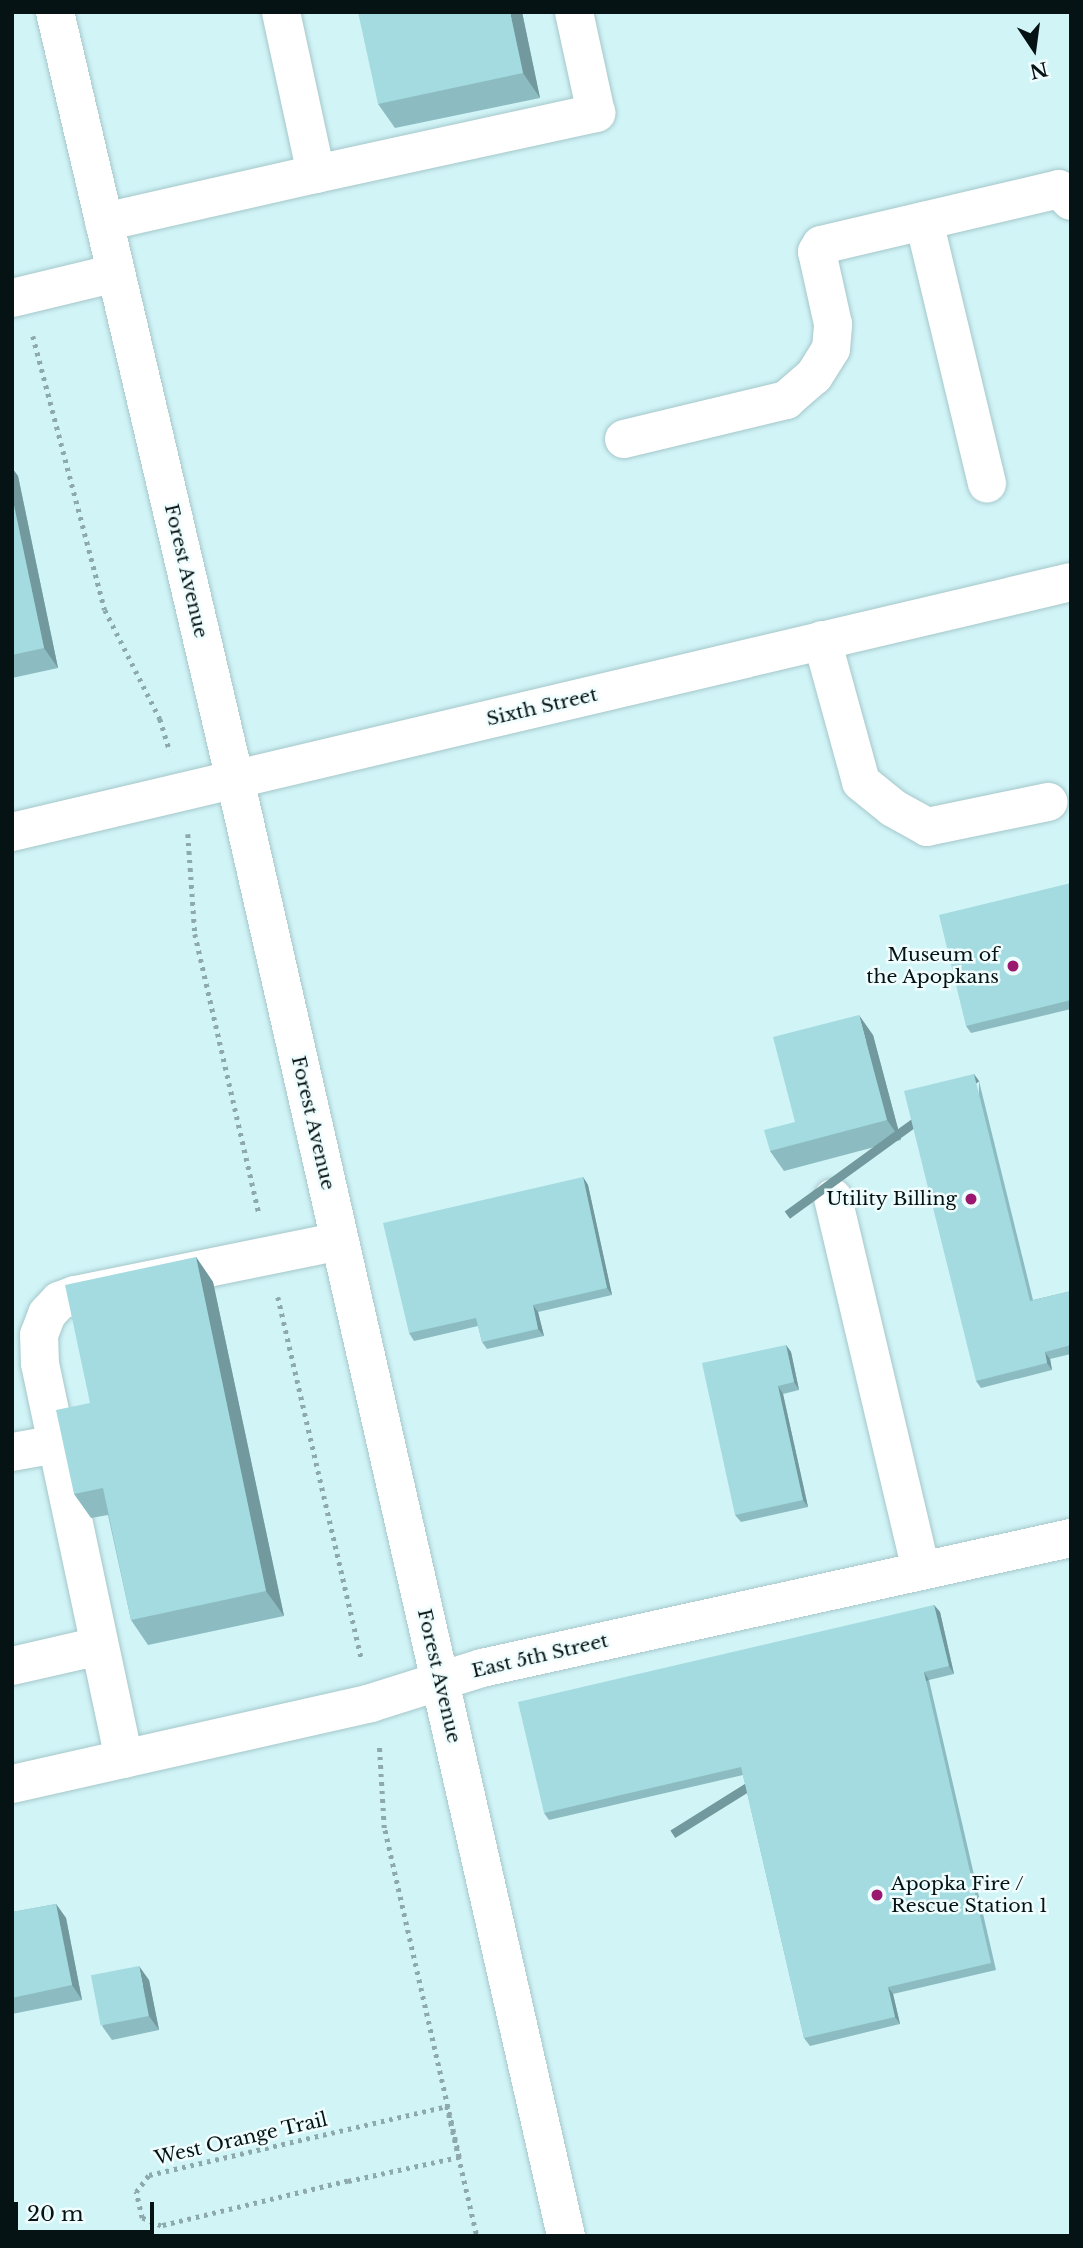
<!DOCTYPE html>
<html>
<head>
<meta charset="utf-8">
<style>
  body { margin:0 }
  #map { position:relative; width:1083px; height:2248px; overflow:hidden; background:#d1f4f7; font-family:"Libre Baskerville",serif }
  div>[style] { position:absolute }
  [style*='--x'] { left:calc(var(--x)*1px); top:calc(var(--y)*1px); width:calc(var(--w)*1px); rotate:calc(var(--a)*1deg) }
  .path>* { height:4.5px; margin-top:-2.25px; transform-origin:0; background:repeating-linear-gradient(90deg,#8da9ab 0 3.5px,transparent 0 8.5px) }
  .roads { filter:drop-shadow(0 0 2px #a5c7ca) drop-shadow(0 0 2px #a5c7ca) }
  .minor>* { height:38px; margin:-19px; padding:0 19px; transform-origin:19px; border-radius:19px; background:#fff }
  .path-bridge>* { height:4.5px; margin-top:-2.25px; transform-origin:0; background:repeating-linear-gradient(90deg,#8da9ab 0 3.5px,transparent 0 8.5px) }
  .wall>* { inset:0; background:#8cbcc1 }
  .shaded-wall>* { inset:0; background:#72999d; transform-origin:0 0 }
  .building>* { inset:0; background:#a3dbe0; transform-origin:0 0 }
  .dots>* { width:19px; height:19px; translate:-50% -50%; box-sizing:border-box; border:4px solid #effdfe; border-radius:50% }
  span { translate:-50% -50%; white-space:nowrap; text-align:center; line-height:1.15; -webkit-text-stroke:5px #effdfe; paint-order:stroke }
  .street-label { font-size:19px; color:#061314 }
  .poi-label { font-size:19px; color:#061314 }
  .right { translate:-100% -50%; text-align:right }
  .left { translate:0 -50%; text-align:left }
  .frame { position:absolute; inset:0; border:14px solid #061314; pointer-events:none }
  .north { position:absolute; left:999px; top:14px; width:70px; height:70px; -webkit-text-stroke:5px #effdfe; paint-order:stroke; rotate:167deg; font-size:19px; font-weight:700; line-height:28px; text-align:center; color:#061314 }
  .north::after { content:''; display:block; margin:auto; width:24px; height:32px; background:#061314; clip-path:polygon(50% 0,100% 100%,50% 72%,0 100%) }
  .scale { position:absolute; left:14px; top:2202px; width:140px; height:32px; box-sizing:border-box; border:4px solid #061314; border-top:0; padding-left:9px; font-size:21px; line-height:24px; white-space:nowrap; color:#061314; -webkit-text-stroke:5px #effdfe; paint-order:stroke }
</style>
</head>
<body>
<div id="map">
  <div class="path">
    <div style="--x:33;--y:336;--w:283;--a:75.3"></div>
    <div style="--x:105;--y:610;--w:122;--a:63.2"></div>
    <div style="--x:160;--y:719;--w:34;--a:73"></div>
    <div style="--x:188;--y:834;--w:100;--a:86"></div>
    <div style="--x:195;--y:934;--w:286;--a:77.1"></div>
    <div style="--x:278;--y:1297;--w:373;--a:77"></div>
    <div style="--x:348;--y:2181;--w:114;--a:-12.2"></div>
    <div style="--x:459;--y:2157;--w:337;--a:-102.8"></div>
    <div style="--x:384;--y:1828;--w:84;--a:-93.4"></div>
  </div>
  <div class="roads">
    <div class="minor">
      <div style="--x:55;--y:12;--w:833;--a:76.81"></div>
      <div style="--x:245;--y:823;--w:1449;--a:77.2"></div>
      <div style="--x:316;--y:174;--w:287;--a:-12.3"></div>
      <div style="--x:596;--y:113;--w:103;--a:-102.3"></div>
      <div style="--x:924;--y:221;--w:270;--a:76.5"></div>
      <div style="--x:104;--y:222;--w:217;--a:-12.8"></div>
      <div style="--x:316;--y:174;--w:166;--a:-102.2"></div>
      <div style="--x:12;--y:298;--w:107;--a:-13.5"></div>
      <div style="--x:624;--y:439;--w:167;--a:-13.5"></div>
      <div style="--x:786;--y:400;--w:37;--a:-41"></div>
      <div style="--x:814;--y:376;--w:32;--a:-58"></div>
      <div style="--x:831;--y:349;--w:25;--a:-85"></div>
      <div style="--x:833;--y:324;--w:74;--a:-102.5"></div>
      <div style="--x:817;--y:252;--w:8;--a:-60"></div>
      <div style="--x:821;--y:245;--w:244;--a:-13.2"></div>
      <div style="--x:1059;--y:189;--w:17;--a:45"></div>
      <div style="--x:822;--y:640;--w:147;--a:74.6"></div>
      <div style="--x:861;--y:782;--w:41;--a:39.1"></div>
      <div style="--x:893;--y:808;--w:39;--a:29"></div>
      <div style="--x:927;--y:827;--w:124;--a:-11.7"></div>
      <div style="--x:12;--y:832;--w:1088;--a:-13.28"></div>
      <div style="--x:833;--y:1198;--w:383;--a:76.7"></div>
      <div style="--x:12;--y:1452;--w:46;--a:-10.1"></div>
      <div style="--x:12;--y:1666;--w:89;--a:-12.9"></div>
      <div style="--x:124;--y:1759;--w:405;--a:-102"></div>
      <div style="--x:40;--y:1363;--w:28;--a:-92"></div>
      <div style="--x:39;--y:1335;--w:22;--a:-69"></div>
      <div style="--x:47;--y:1314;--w:18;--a:-47"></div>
      <div style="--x:59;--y:1301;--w:17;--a:-21"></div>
      <div style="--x:75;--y:1295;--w:270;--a:-11.5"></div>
      <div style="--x:12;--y:1784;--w:368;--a:-12.7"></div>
      <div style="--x:371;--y:1703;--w:116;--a:-17.5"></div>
      <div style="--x:482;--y:1668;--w:603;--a:-12.45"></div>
    </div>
  </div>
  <div class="path-bridge">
    <div style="--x:348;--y:2181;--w:192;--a:166.5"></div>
    <div style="--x:161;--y:2226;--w:21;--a:-157"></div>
    <div style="--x:142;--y:2218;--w:27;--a:-103"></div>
    <div style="--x:136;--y:2192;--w:21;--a:-53"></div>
    <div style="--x:149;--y:2175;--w:306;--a:-13"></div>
    <div style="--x:447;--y:2106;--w:133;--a:77"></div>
  </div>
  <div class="wall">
    <div style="clip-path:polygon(522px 12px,540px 98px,395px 128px,378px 104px)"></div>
    <div style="clip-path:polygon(12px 468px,18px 476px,58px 668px,12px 678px)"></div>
    <div style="clip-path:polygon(1071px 883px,1071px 1009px,971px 1033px,966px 1026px)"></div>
    <div style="clip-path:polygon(873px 1035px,901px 1140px,784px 1171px,770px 1151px)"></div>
    <div style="clip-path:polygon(979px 1081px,1033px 1300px,1071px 1291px,1071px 1354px,1050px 1359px,1052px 1370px,981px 1388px,976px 1381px)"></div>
    <div style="clip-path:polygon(583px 1177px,588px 1185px,612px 1295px,538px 1312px,544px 1336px,487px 1349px,482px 1342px,478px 1326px,414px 1341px,409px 1333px)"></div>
    <div style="clip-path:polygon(196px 1257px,213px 1282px,284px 1616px,148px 1645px,131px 1620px,108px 1515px,91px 1518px,74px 1494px,90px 1403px)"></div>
    <div style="clip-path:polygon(786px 1345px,791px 1352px,799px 1390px,783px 1394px,808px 1507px,741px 1522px,735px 1515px)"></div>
    <div style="clip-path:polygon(934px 1605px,940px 1612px,954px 1674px,929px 1680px,996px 1970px,893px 1994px,900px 2024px,810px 2046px,804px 2038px,743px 1775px,549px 1820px,544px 1813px)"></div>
    <div style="clip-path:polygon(56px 1904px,66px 1918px,82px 2000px,12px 2014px,12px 1912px)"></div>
    <div style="clip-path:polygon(149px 1980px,159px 2030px,112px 2040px,102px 2026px)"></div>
  </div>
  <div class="shaded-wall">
    <div style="clip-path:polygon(510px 12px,522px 12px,540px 98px,523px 73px)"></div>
    <div style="clip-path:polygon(12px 468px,18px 476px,58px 668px,44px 648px,12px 496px)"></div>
    <div style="clip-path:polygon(859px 1015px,873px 1035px,901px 1140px,887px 1120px)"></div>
    <div style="left:974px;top:1074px;width:9px;height:234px;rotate:54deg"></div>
    <div style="clip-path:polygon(583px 1177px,588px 1185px,612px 1295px,607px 1288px)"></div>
    <div style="clip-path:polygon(196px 1257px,213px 1282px,284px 1616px,266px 1591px)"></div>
    <div style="clip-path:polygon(533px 1305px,538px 1312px,544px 1336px,538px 1329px)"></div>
    <div style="clip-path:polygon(786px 1345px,791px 1352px,799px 1390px,794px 1382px)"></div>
    <div style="clip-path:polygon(1045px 1352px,1050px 1359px,1052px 1370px,1047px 1363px)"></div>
    <div style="clip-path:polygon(778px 1386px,783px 1394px,808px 1507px,803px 1500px)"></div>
    <div style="clip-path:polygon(934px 1605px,940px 1612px,954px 1674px,949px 1666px)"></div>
    <div style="left:924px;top:1672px;width:9px;height:299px;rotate:58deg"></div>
    <div style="clip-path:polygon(56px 1904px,66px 1918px,82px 2000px,72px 1985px)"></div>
    <div style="clip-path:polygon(139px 1966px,149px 1980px,159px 2030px,149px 2016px)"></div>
    <div style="clip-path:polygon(888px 1987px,893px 1994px,900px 2024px,895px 2017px)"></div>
  </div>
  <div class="building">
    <div style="clip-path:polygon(358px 12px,510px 12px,523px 73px,378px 104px)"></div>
    <div style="clip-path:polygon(12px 496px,44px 648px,12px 655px)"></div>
    <div style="clip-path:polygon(1071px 883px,1071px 1000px,966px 1026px,939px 915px)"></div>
    <div style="clip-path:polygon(859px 1015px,887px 1120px,770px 1151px,764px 1130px,795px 1122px,773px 1037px)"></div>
    <div style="clip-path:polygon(974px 1074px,1030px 1301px,1071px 1291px,1071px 1345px,1045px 1352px,1047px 1363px,976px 1381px,904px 1091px)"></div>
    <div style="clip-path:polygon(583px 1177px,607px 1288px,533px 1305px,538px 1329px,482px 1342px,476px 1318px,409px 1333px,383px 1223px)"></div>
    <div style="clip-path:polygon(196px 1257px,266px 1591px,131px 1620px,103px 1488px,74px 1494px,56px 1410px,90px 1403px,65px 1285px)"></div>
    <div style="clip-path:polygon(786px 1345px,794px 1382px,778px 1386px,803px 1500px,735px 1515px,702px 1363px)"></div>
    <div style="clip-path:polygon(934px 1605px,949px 1666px,924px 1672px,991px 1963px,888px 1987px,895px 2017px,804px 2038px,741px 1767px,544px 1813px,518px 1702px)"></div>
    <div style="clip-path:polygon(56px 1904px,72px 1985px,12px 1998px,12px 1912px)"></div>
    <div style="left:139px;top:1966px;width:51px;height:49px;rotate:79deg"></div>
  </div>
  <div class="dots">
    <div style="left:1013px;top:966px;background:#9a196e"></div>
    <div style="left:971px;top:1199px;background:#9a196e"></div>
    <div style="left:877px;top:1895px;background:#9a196e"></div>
  </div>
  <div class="street-label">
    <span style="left:186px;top:571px;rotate:77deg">Forest Avenue</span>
    <span style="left:542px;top:707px;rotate:-13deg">Sixth Street</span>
    <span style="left:313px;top:1123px;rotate:77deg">Forest Avenue</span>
    <span style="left:540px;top:1656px;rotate:-13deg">East 5th Street</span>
    <span style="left:439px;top:1676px;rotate:77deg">Forest Avenue</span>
    <span style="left:241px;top:2139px;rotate:-13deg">West Orange Trail</span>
  </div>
  <div class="poi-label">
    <span class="right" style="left:999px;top:966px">Museum of<br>the Apopkans</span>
    <span class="right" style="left:957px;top:1199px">Utility Billing</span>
    <span class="left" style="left:891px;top:1895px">Apopka Fire /<br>Rescue Station 1</span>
  </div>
  <div class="frame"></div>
  <div class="north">N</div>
  <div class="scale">20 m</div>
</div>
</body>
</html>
